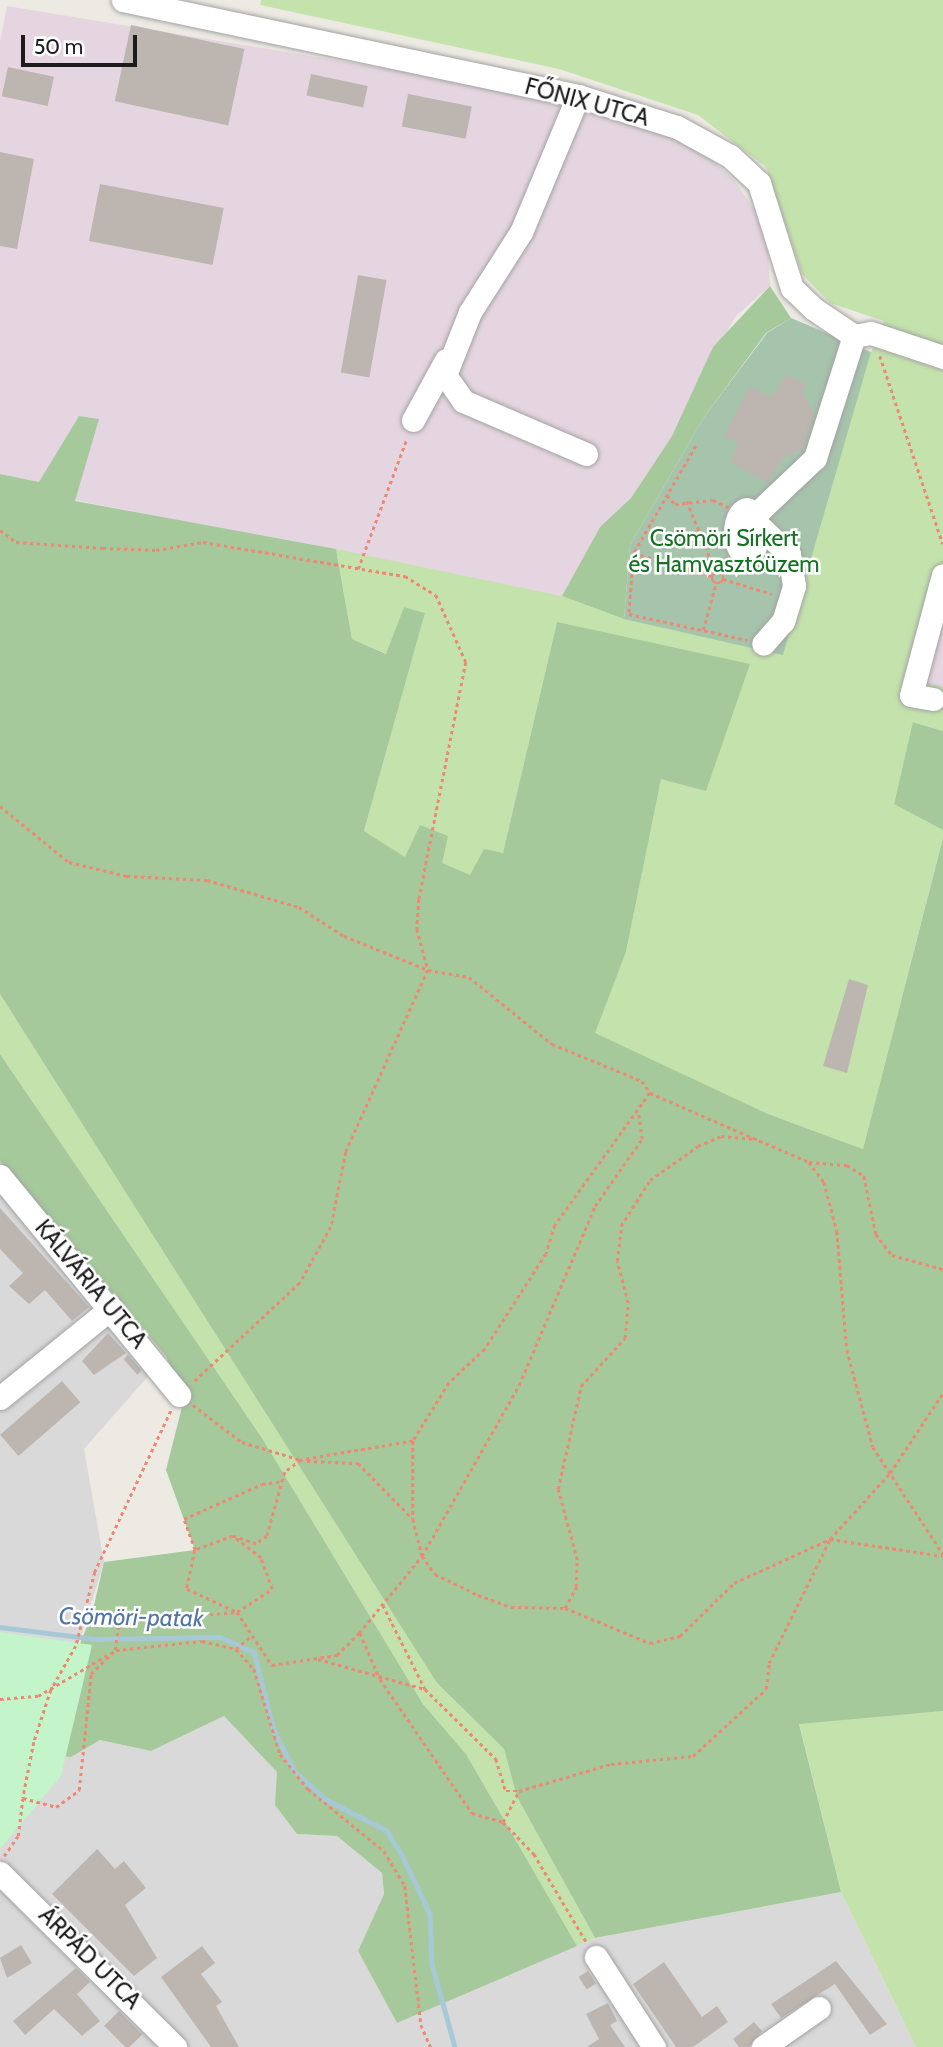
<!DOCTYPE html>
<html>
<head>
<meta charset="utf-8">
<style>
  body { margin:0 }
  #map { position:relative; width:943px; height:2047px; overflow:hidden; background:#edeae3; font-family:Cabin,sans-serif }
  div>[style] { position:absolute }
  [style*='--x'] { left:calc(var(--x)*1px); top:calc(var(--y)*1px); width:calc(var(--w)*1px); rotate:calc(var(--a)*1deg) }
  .residential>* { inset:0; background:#dad9d9 }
  .industrial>* { inset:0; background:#e5d5e1 }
  .grass>* { inset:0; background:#c4e3ac }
  .forest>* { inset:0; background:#a5c99b }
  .cemetery>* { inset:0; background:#a6c4ac }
  .park>* { inset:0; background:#c3f4ca }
  .stream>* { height:4.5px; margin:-2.25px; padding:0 2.25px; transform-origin:2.25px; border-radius:2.25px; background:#a7c9d7 }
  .building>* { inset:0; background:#bdb6b0; transform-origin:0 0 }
  .path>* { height:2.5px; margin-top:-1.25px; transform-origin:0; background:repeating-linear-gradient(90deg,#ee8873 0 3.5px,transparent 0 7px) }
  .path>.ring { margin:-1.25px; padding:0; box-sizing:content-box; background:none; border:2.5px solid #ee8873; border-radius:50% }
  .roads { filter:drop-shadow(0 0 2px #a3a3a3) drop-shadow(0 0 2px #a3a3a3) }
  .minor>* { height:23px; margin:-11.5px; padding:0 11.5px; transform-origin:11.5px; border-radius:11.5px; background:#fff }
  .minor>.ring { margin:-11.5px; padding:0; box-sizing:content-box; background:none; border:23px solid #fff; border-radius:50% }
  span { translate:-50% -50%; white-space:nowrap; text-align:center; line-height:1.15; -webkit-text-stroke:5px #fff; paint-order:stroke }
  .street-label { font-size:23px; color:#1c1c1c }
  .park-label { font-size:23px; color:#147122 }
  .water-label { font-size:24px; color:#5175a4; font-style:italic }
  .scale { position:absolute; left:21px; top:35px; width:116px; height:32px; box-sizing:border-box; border:4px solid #1c1c1c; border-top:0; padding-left:9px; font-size:21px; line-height:24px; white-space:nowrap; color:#1c1c1c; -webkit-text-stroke:5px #fff; paint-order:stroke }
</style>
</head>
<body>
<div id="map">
  <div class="residential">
    <div style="clip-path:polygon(0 1161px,166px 1356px,84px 1449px,104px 1562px,63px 1695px,71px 1757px,100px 1740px,151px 1751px,224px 1716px,278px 1772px,297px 1834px,337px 1836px,382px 1873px,384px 1894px,358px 1951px,397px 2023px,595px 1938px,841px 1892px,916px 2047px,0 2047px)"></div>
  </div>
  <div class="industrial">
    <div style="clip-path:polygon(7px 6px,553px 96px,653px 124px,699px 149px,733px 179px,756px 212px,768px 252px,770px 286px,735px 317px,672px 436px,631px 498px,600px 527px,562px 596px,74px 500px,98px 419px,79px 416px,39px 483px,0 474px,0 42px)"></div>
    <div style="clip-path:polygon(943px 620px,943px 687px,925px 683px)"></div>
  </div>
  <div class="grass">
    <div style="clip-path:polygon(261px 0,943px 0,943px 620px,925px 683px,943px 687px,943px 731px,914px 722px,894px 803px,943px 830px,943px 838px,863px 1149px,768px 1114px,437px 1683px,504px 1749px,517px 1797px,595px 1938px,577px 1946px,466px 1754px,423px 1704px,262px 1438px,0 1054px,0 994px,290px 1448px,640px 1055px,594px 1033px,626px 952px,661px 778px,557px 622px,503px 854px,470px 876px,405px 858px,364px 831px,425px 613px,404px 607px,387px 654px,352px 639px,336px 549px,562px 596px,624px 619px,871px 352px,884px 321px,830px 303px,802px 274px,766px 167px,698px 115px,559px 69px,260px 5px)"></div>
    <div style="clip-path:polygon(943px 1711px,943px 2047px,916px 2047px,841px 1892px,799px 1723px)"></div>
  </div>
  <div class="forest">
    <div style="clip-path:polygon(770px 286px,791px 318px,766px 333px,704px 417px,630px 545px,624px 619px,562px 596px,600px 527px,631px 498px,672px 436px,713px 347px)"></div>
    <div style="clip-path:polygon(79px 416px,99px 419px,75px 501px,336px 549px,352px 639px,386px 654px,404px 607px,425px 613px,364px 831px,405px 857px,420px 825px,448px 836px,442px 863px,470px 875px,484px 849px,503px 853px,557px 622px,750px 664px,706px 791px,661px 779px,626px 952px,595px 1033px,768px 1114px,863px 1149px,943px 838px,943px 1711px,799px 1724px,841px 1892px,595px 1938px,517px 1797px,504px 1749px,437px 1683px,0 994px,0 474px,39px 482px)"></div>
    <div style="clip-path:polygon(913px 722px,943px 731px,943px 830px,894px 804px)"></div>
    <div style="clip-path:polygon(0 1054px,262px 1438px,423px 1704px,466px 1754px,577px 1946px,397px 2023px,358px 1951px,384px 1894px,382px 1873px,337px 1836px,297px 1834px,275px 1805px,277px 1772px,224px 1716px,151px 1751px,100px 1740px,71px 1757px,36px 1753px,92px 1614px,104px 1562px,195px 1550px,166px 1470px,184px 1399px,166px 1356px,0 1161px)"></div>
  </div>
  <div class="cemetery">
    <div style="clip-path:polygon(791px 318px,871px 352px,783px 655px,624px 619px,630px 545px,704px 417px,767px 333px)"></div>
  </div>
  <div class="park">
    <div style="clip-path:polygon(0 1632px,92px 1645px,61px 1776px,0 1849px)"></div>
  </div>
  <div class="stream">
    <div style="--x:0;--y:1627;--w:98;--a:7.1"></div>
    <div style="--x:97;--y:1639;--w:123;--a:-0.9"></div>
    <div style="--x:220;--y:1637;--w:37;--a:24"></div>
    <div style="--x:254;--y:1652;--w:81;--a:75.6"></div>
    <div style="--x:274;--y:1730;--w:47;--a:63.4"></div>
    <div style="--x:295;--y:1772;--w:43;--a:41.2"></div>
    <div style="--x:327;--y:1800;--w:66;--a:27"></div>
    <div style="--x:386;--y:1830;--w:30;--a:57"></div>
    <div style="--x:402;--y:1855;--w:65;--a:64.6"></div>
    <div style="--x:430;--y:1914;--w:50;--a:87.7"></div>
    <div style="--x:432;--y:1964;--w:86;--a:74.5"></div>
  </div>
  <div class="building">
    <div style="left:131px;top:25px;width:116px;height:78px;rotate:12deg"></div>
    <div style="left:8px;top:67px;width:47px;height:30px;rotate:12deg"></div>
    <div style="left:311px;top:74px;width:58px;height:22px;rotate:12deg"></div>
    <div style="left:408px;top:94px;width:65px;height:33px;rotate:11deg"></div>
    <div style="clip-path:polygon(0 152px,34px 159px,17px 249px,0 246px)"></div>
    <div style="left:100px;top:184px;width:126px;height:58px;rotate:11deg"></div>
    <div style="left:358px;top:275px;width:29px;height:99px;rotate:10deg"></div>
    <div style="clip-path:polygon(786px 375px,806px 383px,803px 394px,814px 414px,803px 449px,783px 458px,768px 483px,730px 462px,739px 443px,724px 436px,750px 386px,771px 398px)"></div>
    <div style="clip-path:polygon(849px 979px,868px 985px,847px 1073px,823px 1066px)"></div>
    <div style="clip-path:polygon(0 1208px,89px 1307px,72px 1321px,45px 1290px,29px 1304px,9px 1286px,23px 1273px,0 1249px)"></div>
    <div style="clip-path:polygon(108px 1333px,126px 1353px,94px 1375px,82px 1361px)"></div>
    <div style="left:128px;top:1355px;width:21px;height:6px;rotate:49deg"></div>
    <div style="left:62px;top:1381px;width:28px;height:82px;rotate:49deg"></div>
    <div style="clip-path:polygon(97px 1849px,115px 1869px,124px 1861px,146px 1888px,125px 1905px,157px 1958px,134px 1976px,52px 1894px)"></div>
    <div style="clip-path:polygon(21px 1945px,32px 1963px,7px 1978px,0 1958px)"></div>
    <div style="clip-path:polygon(202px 1946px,215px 1963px,201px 1974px,222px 2002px,216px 2006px,239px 2047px,211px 2047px,161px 1977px)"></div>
    <div style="clip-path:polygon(836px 1961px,887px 2024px,870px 2035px,835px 1984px,781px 2018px,771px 2004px)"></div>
    <div style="clip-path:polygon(664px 1962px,702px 2017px,717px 2006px,728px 2022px,693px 2047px,676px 2047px,633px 1984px)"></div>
    <div style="clip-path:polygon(76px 1968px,90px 1982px,77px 1994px,100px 2021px,82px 2036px,54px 2009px,25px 2035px,13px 2021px)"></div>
    <div style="left:588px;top:1971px;width:15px;height:11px;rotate:58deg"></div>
    <div style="clip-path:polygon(608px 2003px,617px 2021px,610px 2025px,625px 2047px,587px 2047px,599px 2039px,586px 2014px)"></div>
    <div style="left:119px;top:2011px;width:33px;height:21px;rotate:45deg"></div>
    <div style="clip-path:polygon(754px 2022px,762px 2031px,749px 2047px,739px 2047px,733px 2039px)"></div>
  </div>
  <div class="path">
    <div style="--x:880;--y:356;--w:198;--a:71.5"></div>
    <div style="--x:696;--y:446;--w:124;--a:120.1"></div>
    <div style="--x:634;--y:553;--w:61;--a:94.7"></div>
    <div style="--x:629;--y:614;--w:121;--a:12.4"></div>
    <div style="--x:667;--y:495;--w:12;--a:48"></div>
    <div style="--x:675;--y:504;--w:38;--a:-6"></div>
    <div style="--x:713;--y:500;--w:26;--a:25"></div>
    <div style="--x:687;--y:501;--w:78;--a:68.1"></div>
    <div style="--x:0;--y:530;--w:20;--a:37"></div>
    <div style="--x:16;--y:542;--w:87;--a:3.9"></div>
    <div style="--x:103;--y:548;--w:53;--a:2.2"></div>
    <div style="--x:156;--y:550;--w:48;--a:-9.7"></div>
    <div style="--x:203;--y:542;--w:205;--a:9.6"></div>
    <div style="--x:405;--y:576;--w:36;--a:32"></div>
    <div style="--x:436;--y:595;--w:73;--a:65.9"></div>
    <div style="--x:466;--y:662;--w:242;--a:101.2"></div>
    <div style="--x:419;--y:899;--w:30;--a:94"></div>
    <div style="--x:417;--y:929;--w:42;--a:75"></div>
    <div style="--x:428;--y:970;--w:200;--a:114.3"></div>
    <div style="--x:346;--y:1152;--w:76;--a:101.3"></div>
    <div style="--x:331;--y:1227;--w:64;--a:119"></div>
    <div style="--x:300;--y:1283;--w:145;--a:137"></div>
    <div style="--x:634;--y:553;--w:81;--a:16.4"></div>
    <div style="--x:358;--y:569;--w:140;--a:-69.5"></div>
    <div class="ring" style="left:712.5px;top:572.5px;width:8.5px;height:8.5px"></div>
    <div style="--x:720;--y:573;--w:48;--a:-65.6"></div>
    <div style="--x:723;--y:579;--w:51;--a:17"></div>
    <div style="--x:703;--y:630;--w:49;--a:-74.5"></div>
    <div style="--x:0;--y:806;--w:89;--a:39.1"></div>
    <div style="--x:69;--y:862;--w:60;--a:13.6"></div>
    <div style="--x:127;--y:876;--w:80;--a:2.9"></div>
    <div style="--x:207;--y:880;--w:96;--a:16.4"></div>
    <div style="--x:299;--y:907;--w:54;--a:32.8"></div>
    <div style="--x:344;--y:936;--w:91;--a:22"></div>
    <div style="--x:428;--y:970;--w:42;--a:9.7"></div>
    <div style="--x:469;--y:977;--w:107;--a:38.9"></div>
    <div style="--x:552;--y:1044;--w:97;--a:22.3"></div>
    <div style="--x:642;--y:1081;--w:14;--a:56"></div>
    <div style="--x:650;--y:1093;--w:173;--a:23.5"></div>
    <div style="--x:809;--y:1162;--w:38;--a:5"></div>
    <div style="--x:847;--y:1165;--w:20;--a:33"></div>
    <div style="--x:864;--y:1176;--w:59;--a:78.3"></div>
    <div style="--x:876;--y:1234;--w:26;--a:53"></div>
    <div style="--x:892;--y:1255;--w:53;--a:15.4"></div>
    <div style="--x:650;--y:1093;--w:163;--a:125.7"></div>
    <div style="--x:555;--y:1225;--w:30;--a:107"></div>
    <div style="--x:546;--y:1254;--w:113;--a:122.7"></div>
    <div style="--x:485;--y:1349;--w:50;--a:136.6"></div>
    <div style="--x:449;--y:1383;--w:68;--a:121.8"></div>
    <div style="--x:413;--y:1441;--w:78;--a:90"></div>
    <div style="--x:413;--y:1519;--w:38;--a:76"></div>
    <div style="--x:422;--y:1556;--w:22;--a:54"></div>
    <div style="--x:435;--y:1574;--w:48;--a:26"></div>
    <div style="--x:478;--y:1595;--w:35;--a:20"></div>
    <div style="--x:511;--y:1607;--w:54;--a:1.1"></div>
    <div style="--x:565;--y:1608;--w:92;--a:22.4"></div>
    <div style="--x:650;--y:1643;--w:31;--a:-13"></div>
    <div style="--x:680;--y:1636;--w:76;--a:-44.5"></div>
    <div style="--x:734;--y:1583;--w:106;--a:-24.6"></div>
    <div style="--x:830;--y:1539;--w:114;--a:8.6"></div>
    <div style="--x:809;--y:1162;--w:25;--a:53"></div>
    <div style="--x:824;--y:1182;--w:51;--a:75.1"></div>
    <div style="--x:837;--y:1231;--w:119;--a:85.2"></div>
    <div style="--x:847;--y:1350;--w:100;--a:75"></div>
    <div style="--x:873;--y:1447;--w:128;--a:56.8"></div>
    <div style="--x:193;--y:1405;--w:61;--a:37.1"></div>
    <div style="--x:242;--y:1442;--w:62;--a:17"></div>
    <div style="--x:171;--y:1411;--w:178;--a:115.3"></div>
    <div style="--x:95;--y:1572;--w:76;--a:104.4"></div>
    <div style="--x:76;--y:1646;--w:51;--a:119.6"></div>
    <div style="--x:51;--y:1690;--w:55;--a:108.1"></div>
    <div style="--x:34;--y:1742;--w:57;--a:101.1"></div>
    <div style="--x:23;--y:1798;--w:34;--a:15"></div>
    <div style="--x:56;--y:1807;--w:29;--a:-36"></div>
    <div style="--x:79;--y:1790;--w:117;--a:-84.1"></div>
    <div style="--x:91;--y:1674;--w:34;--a:-45"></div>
    <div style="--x:115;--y:1650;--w:28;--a:-82"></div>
    <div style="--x:119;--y:1622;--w:118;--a:-4.8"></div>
    <div style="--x:237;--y:1612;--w:42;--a:-33.3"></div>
    <div style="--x:272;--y:1589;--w:33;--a:-110"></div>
    <div style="--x:261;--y:1558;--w:36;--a:-142"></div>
    <div style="--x:413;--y:1441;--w:114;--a:170.4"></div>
    <div style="--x:301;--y:1460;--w:20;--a:143"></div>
    <div style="--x:285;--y:1472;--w:66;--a:105.7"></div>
    <div style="--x:267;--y:1536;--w:14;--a:144"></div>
    <div style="--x:256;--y:1544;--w:24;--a:-161"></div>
    <div style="--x:233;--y:1536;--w:40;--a:159.8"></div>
    <div style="--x:195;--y:1550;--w:40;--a:102"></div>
    <div style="--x:187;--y:1589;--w:55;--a:24.7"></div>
    <div style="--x:237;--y:1612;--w:64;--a:56.6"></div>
    <div style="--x:272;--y:1665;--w:66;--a:-8.7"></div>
    <div style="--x:337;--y:1655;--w:31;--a:-45"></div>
    <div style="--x:359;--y:1633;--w:99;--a:-50.7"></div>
    <div style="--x:422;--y:1556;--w:197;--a:-60.4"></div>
    <div style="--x:519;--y:1385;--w:194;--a:-67"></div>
    <div style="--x:595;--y:1206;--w:82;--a:-55"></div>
    <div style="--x:642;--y:1139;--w:27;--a:-98"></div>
    <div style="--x:307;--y:1461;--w:51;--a:2.2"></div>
    <div style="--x:358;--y:1463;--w:78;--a:45.5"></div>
    <div style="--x:195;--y:1550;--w:33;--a:-110"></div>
    <div style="--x:184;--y:1519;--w:85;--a:-24.2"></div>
    <div style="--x:262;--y:1484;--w:21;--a:-8"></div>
    <div style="--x:383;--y:1605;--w:94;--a:63.4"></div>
    <div style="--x:565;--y:1608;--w:24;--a:-62"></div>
    <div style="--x:576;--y:1587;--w:27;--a:-88"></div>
    <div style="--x:577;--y:1560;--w:73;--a:-105"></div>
    <div style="--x:558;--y:1489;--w:106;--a:-77.4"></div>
    <div style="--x:581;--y:1386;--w:65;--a:-47.5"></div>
    <div style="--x:625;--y:1338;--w:35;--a:-85"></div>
    <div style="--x:628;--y:1303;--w:43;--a:-104.7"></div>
    <div style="--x:617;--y:1261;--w:35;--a:-83"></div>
    <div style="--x:621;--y:1226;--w:54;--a:-57.8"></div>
    <div style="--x:650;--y:1180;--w:59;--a:-35.3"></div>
    <div style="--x:698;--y:1146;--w:25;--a:-23"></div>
    <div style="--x:721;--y:1136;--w:36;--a:5"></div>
    <div style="--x:360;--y:1633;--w:50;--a:66.5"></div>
    <div style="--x:380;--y:1679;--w:163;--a:55.5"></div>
    <div style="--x:472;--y:1813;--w:32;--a:16"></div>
    <div style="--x:503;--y:1822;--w:45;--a:45.9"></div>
    <div style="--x:534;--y:1854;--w:104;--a:59.2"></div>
    <div style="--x:236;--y:1649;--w:21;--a:-41"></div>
    <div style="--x:116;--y:1650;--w:86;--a:-6"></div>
    <div style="--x:202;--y:1641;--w:35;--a:13"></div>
    <div style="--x:236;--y:1649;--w:27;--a:48"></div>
    <div style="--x:254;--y:1669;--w:89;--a:73"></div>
    <div style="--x:280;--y:1754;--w:45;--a:51.3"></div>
    <div style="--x:308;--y:1789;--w:98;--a:39.2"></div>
    <div style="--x:384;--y:1851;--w:41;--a:59"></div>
    <div style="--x:405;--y:1886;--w:140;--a:83.4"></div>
    <div style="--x:421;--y:2025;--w:24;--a:66"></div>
    <div style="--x:318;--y:1659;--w:111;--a:15.7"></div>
    <div style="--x:425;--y:1689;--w:100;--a:44.6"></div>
    <div style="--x:496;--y:1759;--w:34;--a:73"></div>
    <div style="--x:506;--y:1791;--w:13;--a:0"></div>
    <div style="--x:0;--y:1699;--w:38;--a:-5"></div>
    <div style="--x:38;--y:1696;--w:85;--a:-30.5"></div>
    <div style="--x:503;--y:1822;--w:35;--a:-63"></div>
    <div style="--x:519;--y:1791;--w:96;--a:-16.4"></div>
    <div style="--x:611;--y:1764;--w:82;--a:-5.6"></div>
    <div style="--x:693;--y:1756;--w:99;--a:-42.5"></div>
    <div style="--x:766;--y:1689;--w:26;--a:-83"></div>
    <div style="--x:769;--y:1663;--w:138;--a:-63.8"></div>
    <div style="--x:830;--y:1539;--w:89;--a:-47.7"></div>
    <div style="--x:890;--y:1473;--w:96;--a:-56.5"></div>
    <div style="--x:4;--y:1856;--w:24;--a:-55"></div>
    <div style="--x:18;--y:1836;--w:38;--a:-83"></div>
  </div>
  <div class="roads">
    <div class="minor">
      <div style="--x:123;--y:0;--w:465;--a:11.9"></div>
      <div style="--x:578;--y:96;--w:104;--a:17.4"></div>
      <div style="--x:677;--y:127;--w:60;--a:28.7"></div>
      <div style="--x:730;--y:156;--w:40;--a:43"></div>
      <div style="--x:759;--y:183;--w:110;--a:72.6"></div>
      <div style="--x:792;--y:288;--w:30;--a:44"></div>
      <div style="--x:814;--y:309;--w:48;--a:34"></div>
      <div style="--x:854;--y:336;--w:17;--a:-10"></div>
      <div style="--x:871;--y:333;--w:76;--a:18.4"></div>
      <div style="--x:578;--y:96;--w:147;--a:112.7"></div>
      <div style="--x:521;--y:232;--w:95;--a:122.5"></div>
      <div style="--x:470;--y:312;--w:68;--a:111.6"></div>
      <div style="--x:445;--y:375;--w:32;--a:55"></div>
      <div style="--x:463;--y:401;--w:134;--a:23.3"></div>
      <div style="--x:413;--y:420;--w:68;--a:-61.2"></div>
      <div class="ring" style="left:735px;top:509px;width:-1px;height:-1px"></div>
      <div style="--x:756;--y:514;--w:81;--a:-43.5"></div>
      <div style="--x:815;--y:458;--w:128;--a:-72.3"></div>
      <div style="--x:757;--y:524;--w:44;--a:43.2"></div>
      <div style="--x:789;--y:554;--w:32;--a:81"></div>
      <div style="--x:794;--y:586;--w:37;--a:107"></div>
      <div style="--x:783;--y:621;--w:30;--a:131"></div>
      <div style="--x:933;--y:699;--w:22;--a:-170"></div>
      <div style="--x:911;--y:695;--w:124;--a:-75.1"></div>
      <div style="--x:0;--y:1176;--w:283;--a:50.7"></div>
      <div style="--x:0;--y:1398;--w:143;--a:-39"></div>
      <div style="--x:0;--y:1873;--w:247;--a:44.8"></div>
      <div style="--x:596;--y:1957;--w:107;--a:57.2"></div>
      <div style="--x:763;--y:2047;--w:68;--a:-34.9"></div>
    </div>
  </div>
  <div class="street-label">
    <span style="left:587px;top:102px;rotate:15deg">FŐNIX UTCA</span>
    <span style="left:91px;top:1284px;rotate:50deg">KÁLVÁRIA UTCA</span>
    <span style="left:90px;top:1958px;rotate:45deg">ÁRPÁD UTCA</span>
  </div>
  <div class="park-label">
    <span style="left:724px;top:551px">Csömöri Sírkert<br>és Hamvasztóüzem</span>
  </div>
  <div class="water-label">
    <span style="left:131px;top:1617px;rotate:1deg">Csömöri-patak</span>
  </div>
  <div class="scale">50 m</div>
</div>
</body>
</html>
